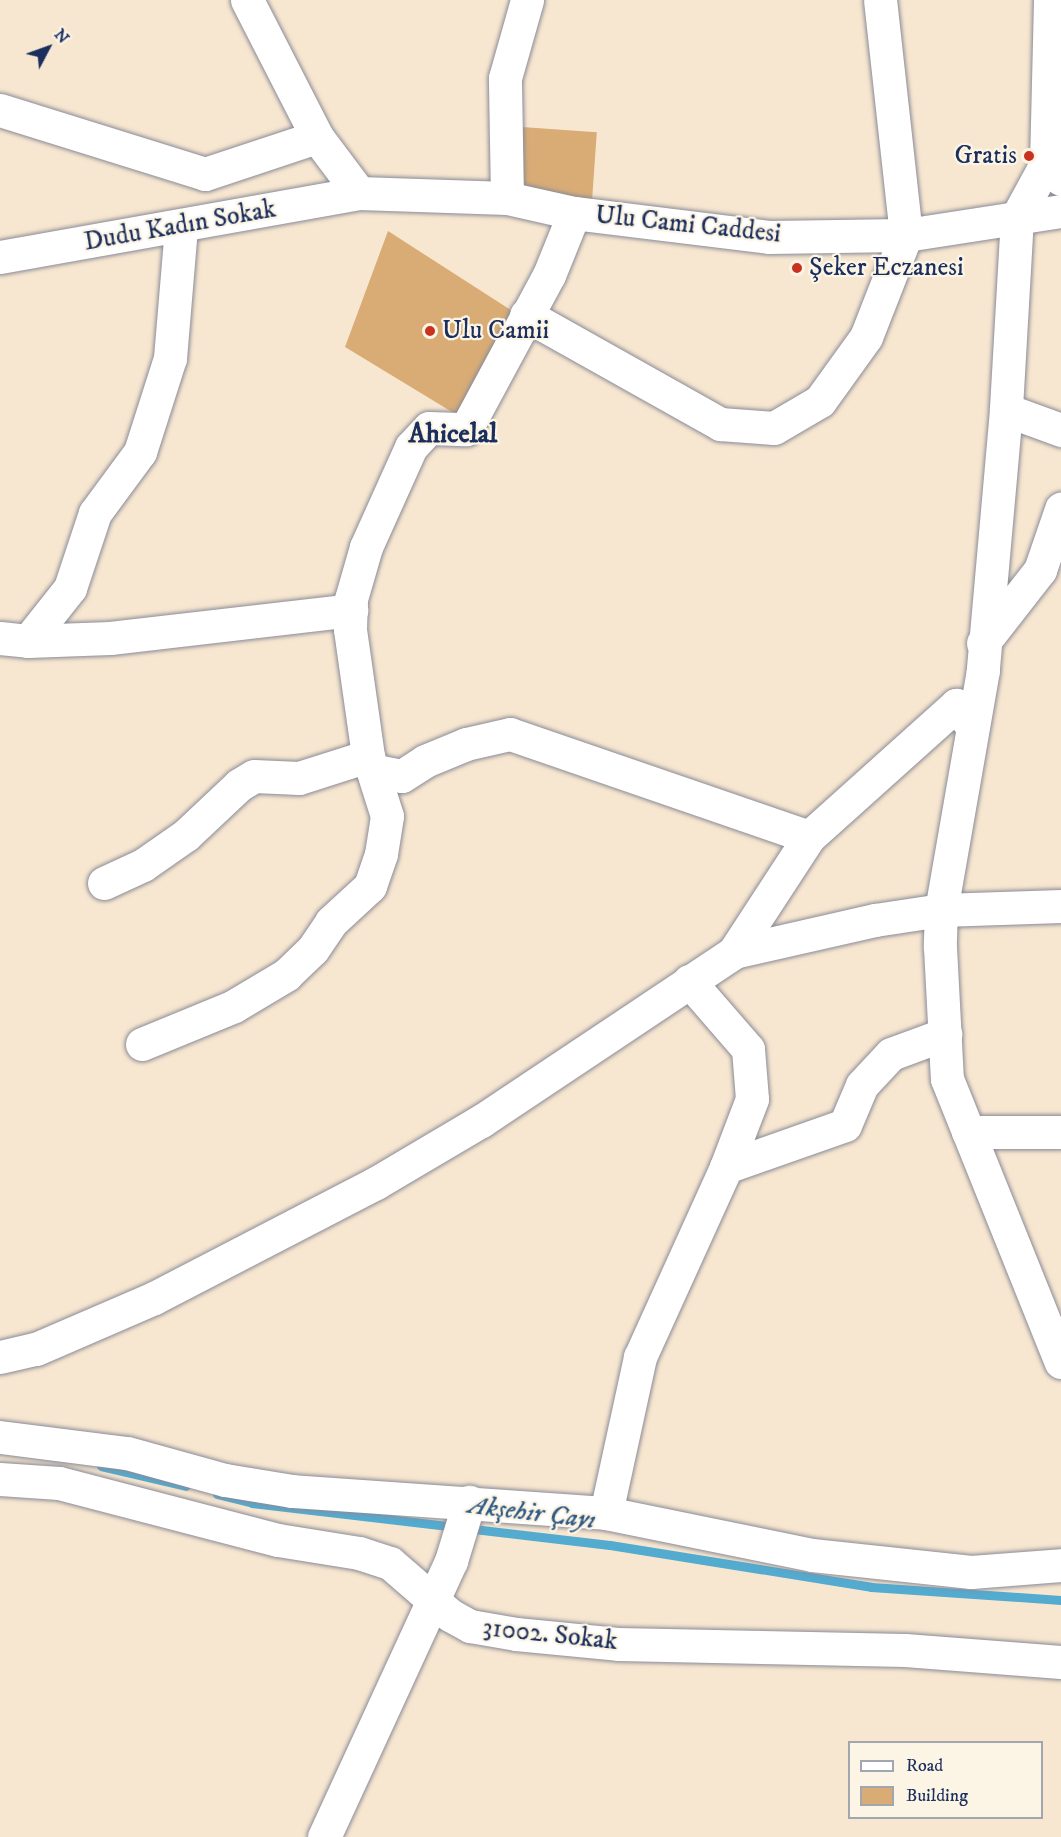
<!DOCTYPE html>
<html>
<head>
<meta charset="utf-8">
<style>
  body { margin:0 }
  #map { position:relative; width:1061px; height:1837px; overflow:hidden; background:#f8e7d0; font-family:"IM FELL DW Pica",serif }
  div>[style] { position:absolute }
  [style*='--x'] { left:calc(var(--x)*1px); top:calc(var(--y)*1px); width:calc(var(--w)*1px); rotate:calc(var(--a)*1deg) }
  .stream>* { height:9px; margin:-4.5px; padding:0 4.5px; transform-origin:4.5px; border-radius:4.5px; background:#53abd0 }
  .building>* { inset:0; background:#d9ac76; transform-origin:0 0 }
  .roads { filter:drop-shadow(0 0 2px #8a8b97) drop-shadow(0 0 2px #8a8b97) }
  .minor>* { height:33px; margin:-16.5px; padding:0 16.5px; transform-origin:16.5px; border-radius:16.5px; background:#fff }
  .dots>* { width:16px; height:16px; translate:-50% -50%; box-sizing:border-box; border:3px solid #fcf5e5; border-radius:50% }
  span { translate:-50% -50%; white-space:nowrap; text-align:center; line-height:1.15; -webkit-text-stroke:4.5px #fcf5e5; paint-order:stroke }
  .poi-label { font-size:26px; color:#1b2f5e }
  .right { translate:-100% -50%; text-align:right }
  .left { translate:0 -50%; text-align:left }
  .street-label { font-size:26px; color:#1b2f5e }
  .neighbourhood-label { font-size:27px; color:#1b2f5e; font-weight:700 }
  .water-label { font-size:27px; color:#2f5a86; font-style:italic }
  .legend { position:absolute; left:848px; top:1741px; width:195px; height:78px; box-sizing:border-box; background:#fcf5e5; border:2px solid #a2a6af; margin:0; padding:8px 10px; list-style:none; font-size:18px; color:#1b2f5e }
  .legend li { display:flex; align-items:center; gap:12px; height:30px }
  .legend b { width:30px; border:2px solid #a2a6af }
  .north { position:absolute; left:18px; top:18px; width:60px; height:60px; -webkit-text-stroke:4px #fcf5e5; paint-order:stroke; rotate:49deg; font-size:16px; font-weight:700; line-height:24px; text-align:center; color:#1b2f5e }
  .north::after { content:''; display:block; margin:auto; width:21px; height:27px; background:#1b2f5e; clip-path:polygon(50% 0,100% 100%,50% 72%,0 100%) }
</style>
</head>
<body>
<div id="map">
  <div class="stream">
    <div style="--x:101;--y:1466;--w:87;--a:13.2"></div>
    <div style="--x:217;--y:1494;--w:36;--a:14"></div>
    <div style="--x:252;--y:1503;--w:360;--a:6.7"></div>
    <div style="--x:610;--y:1545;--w:264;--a:9.1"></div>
    <div style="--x:871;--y:1587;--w:190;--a:3.9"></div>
  </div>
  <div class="building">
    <div style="left:522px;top:127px;width:75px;height:70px;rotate:4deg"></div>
    <div style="clip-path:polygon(388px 231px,520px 316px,457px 415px,345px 347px)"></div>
  </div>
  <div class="roads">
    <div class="minor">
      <div style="--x:247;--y:0;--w:154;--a:62.9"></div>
      <div style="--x:317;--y:137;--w:70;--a:53.1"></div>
      <div style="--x:0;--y:110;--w:215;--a:17.3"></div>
      <div style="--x:205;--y:174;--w:118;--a:-18.3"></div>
      <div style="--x:1046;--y:164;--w:164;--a:-88.6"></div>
      <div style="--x:1061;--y:179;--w:21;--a:-135"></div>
      <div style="--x:1046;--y:164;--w:60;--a:118.7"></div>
      <div style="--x:1017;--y:217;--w:193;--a:93.3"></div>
      <div style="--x:1006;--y:410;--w:261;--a:95.1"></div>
      <div style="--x:983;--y:670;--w:244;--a:99.9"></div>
      <div style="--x:941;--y:910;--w:37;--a:92"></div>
      <div style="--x:940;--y:947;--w:132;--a:87"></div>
      <div style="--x:947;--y:1079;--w:305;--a:68.1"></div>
      <div style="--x:507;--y:198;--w:120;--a:-91"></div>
      <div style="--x:505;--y:78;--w:81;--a:-74.2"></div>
      <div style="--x:0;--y:257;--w:365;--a:-10.1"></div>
      <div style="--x:359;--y:193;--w:148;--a:1.9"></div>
      <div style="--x:507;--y:198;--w:69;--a:12.6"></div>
      <div style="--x:574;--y:213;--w:196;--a:7"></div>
      <div style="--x:769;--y:237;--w:137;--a:-0.8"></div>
      <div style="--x:906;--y:235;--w:157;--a:-8.8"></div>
      <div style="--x:526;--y:315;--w:223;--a:29.3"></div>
      <div style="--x:720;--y:424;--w:54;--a:4.2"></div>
      <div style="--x:774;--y:428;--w:53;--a:-30.4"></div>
      <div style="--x:820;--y:401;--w:79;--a:-54.3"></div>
      <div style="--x:866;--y:337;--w:110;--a:-68.6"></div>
      <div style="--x:906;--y:235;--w:236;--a:-96.3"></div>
      <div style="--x:1006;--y:410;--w:59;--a:20"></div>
      <div style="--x:0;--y:638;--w:28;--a:6"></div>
      <div style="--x:28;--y:641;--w:82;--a:-2.1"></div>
      <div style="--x:110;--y:638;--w:243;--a:-6.6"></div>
      <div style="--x:28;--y:641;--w:68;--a:-51.6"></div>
      <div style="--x:70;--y:588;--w:79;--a:-71.6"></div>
      <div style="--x:95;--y:513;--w:76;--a:-53.6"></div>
      <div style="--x:140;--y:452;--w:99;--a:-72.3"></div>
      <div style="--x:170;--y:358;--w:130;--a:-85.2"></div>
      <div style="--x:983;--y:643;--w:93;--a:-52"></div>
      <div style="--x:1040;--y:570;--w:65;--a:-71"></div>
      <div style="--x:376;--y:771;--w:26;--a:11"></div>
      <div style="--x:402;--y:776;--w:27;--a:-33"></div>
      <div style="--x:425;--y:761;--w:44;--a:-22.5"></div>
      <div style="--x:466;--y:744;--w:45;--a:-12.8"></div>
      <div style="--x:510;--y:734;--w:316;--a:19"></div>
      <div style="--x:104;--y:883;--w:43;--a:-24.8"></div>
      <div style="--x:143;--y:865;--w:52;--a:-34.9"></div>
      <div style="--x:186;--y:835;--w:73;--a:-43.3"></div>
      <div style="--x:239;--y:785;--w:17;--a:-31"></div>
      <div style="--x:254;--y:776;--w:45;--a:2.5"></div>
      <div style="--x:299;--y:778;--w:72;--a:-17.7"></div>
      <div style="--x:734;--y:952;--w:145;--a:-12.8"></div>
      <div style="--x:875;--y:920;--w:67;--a:-8.6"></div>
      <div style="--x:941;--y:910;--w:120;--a:-1.9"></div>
      <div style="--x:689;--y:981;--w:90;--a:49.1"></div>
      <div style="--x:748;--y:1049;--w:50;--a:85.4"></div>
      <div style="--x:752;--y:1099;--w:73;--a:110.9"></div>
      <div style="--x:142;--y:1044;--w:100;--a:-22.4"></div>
      <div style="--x:234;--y:1006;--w:61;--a:-30.8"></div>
      <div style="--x:286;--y:975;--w:37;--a:-44"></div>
      <div style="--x:313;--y:949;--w:32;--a:-56"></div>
      <div style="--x:331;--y:922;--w:53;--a:-42.7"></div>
      <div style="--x:370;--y:886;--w:34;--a:-71"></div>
      <div style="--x:381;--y:854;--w:38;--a:-81"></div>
      <div style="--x:387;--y:816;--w:63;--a:-107.6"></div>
      <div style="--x:368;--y:756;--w:128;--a:-98.1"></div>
      <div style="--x:350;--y:629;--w:30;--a:-88"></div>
      <div style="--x:351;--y:599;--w:54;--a:-73.9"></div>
      <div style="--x:366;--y:547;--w:110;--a:-65.8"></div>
      <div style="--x:411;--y:447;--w:26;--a:-47"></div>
      <div style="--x:429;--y:428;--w:37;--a:2"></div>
      <div style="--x:466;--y:429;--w:175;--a:-61.7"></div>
      <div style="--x:549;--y:275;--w:67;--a:-68"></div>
      <div style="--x:968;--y:1132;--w:93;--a:0"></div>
      <div style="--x:0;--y:1357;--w:37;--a:-13"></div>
      <div style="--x:36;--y:1349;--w:129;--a:-23.4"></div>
      <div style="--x:154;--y:1298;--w:250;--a:-27.4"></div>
      <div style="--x:376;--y:1183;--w:122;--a:-30.6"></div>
      <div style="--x:481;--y:1121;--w:304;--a:-33.7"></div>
      <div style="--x:734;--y:952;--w:137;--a:-56.9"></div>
      <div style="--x:809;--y:837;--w:198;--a:-41.9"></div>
      <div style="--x:956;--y:705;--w:25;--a:53"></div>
      <div style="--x:0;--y:1437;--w:128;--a:7.2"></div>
      <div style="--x:127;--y:1453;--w:102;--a:15.4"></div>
      <div style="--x:225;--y:1480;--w:68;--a:9.3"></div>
      <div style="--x:292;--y:1491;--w:315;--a:4"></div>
      <div style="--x:606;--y:1513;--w:210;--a:11.5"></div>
      <div style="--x:812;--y:1555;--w:160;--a:6.1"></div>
      <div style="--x:971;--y:1572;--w:90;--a:-4.4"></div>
      <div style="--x:0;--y:1479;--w:59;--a:3.9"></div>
      <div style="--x:59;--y:1483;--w:226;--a:14.6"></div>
      <div style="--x:278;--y:1540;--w:82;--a:9.1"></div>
      <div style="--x:359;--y:1553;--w:33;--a:18"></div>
      <div style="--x:390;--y:1563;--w:79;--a:40.9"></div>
      <div style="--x:450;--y:1615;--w:23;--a:29"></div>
      <div style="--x:470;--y:1626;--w:47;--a:9.9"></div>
      <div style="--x:516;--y:1634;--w:102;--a:5.6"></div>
      <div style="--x:618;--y:1644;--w:287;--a:1.2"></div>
      <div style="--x:905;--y:1650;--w:156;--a:4.4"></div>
      <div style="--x:606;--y:1513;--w:160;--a:-77.7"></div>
      <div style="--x:640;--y:1357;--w:209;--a:-65.6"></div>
      <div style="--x:726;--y:1167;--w:126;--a:-19.4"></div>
      <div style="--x:845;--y:1125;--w:43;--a:-67"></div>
      <div style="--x:862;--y:1085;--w:42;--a:-46.9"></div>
      <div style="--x:891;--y:1054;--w:58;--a:-20.3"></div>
      <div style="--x:324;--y:1837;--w:304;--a:-65.3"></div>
      <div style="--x:451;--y:1561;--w:62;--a:-73"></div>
    </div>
  </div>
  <div class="dots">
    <div style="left:1029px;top:156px;background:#c8321e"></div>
    <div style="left:797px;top:268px;background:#c8321e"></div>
    <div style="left:430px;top:331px;background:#c8321e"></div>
  </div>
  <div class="poi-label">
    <span class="right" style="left:1017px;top:156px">Gratis</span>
    <span class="left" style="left:809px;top:268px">Şeker Eczanesi</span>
    <span class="left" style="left:442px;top:331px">Ulu Camii</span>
  </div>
  <div class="street-label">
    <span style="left:688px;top:225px;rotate:6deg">Ulu Cami Caddesi</span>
    <span style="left:180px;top:226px;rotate:-10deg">Dudu Kadın Sokak</span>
    <span style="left:550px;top:1635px;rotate:6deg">31002. Sokak</span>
  </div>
  <div class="neighbourhood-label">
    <span style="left:453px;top:435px">Ahicelal</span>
  </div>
  <div class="water-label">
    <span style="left:532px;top:1513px;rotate:7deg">Akşehir Çayı</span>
  </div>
  <ul class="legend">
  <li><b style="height:8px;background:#fff"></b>Road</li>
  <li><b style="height:16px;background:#d9ac76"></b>Building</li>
  </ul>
  <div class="north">N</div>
</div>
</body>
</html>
